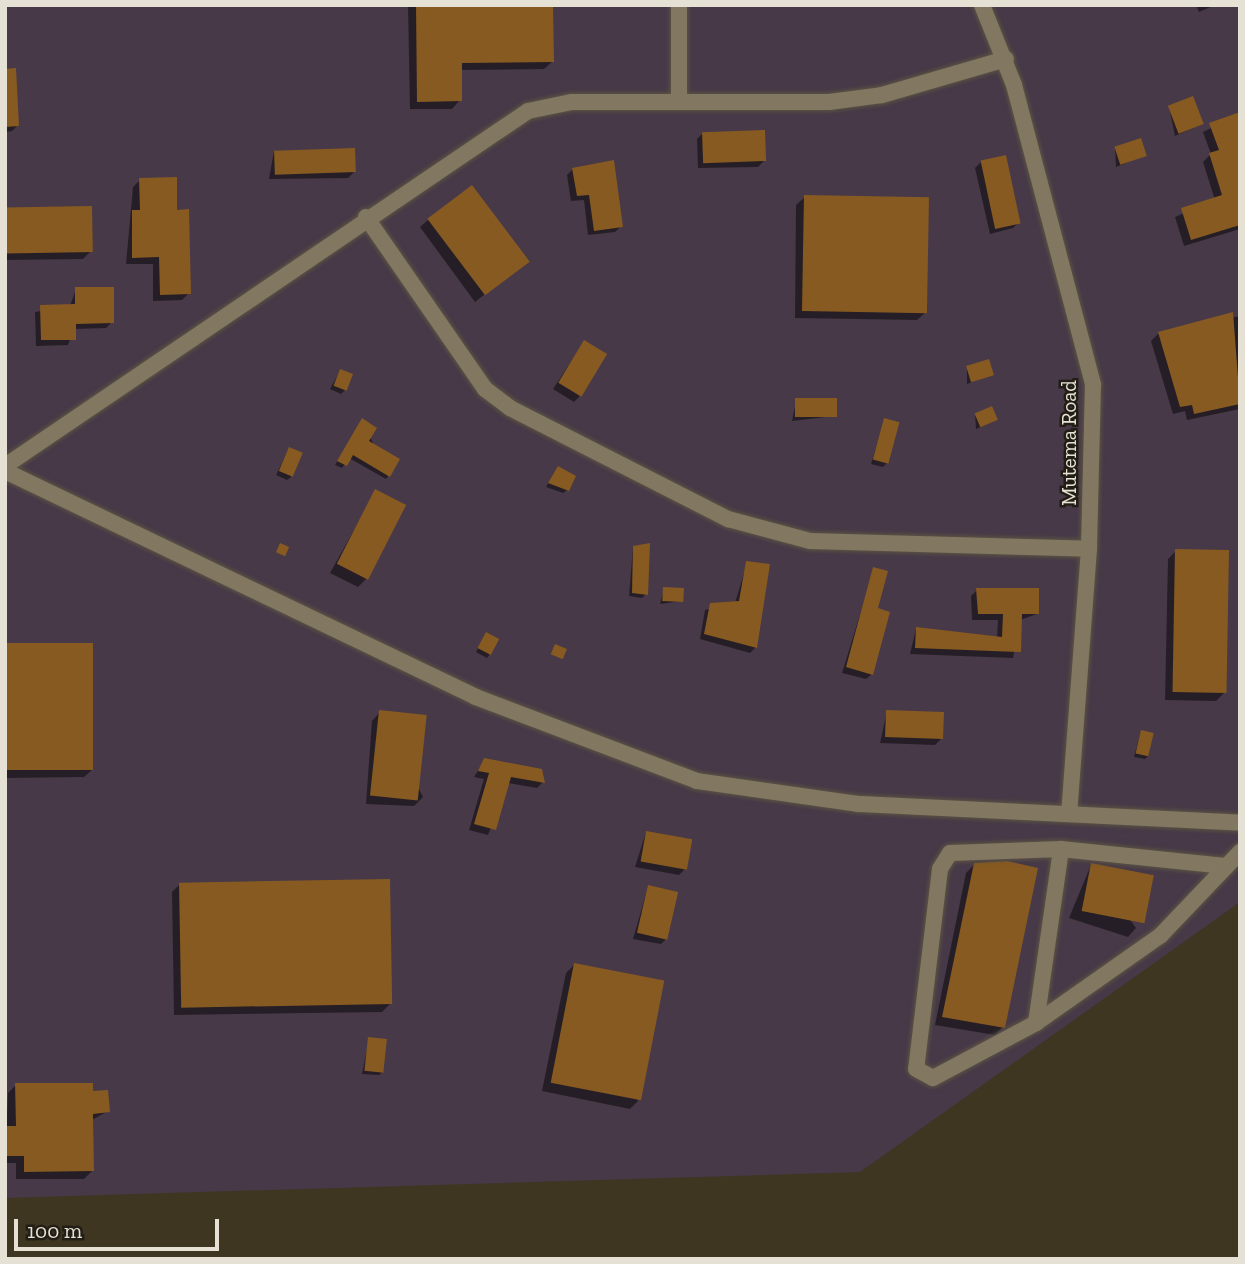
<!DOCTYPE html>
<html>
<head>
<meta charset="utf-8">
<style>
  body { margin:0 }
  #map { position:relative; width:1245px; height:1264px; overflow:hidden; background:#3f3622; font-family:"Zilla Slab",serif }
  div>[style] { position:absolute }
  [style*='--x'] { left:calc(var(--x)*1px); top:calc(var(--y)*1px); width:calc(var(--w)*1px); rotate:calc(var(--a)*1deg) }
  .industrial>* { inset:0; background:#473948 }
  .shadow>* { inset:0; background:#0007 }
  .building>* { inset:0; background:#875a21; transform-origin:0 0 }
  .roads { filter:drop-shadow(0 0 2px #5b5442) drop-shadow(0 0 2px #5b5442) }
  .minor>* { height:16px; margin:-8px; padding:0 8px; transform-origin:8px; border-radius:8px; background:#827862 }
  span { translate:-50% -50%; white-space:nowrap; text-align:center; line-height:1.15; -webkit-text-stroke:5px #221e15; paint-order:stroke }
  .street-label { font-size:21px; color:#e6e1d5 }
  .frame { position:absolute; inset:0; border:7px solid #e6e1d5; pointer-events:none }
  .scale { position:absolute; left:14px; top:1219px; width:205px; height:32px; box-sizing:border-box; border:4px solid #e6e1d5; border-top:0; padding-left:9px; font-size:21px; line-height:24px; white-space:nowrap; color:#e6e1d5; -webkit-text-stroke:5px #221e15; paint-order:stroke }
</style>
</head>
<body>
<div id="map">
  <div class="industrial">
    <div style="clip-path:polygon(5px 5px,1240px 5px,1240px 902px,860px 1172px,5px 1198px)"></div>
  </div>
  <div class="shadow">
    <div style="clip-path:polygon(408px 5px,552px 5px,553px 61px,544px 69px,460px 70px,460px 100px,452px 109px,410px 109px)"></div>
    <div style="clip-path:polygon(1196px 5px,1215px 5px,1199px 12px)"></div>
    <div style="clip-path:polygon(5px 71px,18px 125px,12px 131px,5px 132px)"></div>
    <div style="clip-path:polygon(1169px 107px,1202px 124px,1175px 136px)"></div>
    <div style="clip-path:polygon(1240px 114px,1240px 229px,1184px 246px,1175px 217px,1215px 200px,1203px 162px,1211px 154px,1203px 132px)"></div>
    <div style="clip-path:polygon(703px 133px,764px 161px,758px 167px,698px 168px,697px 139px)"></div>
    <div style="clip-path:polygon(1115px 148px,1145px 155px,1116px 167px)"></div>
    <div style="clip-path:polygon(274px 151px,354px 172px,348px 178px,269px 179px)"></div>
    <div style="clip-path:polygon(981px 162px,1019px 222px,1013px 228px,990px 234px,975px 168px)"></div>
    <div style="clip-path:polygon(573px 169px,621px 226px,615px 232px,588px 235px,584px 200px,571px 201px,567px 175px)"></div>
    <div style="clip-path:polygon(140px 180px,175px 211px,189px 293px,182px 300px,153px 301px,153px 264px,126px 264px,133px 187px)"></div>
    <div style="clip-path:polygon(805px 197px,926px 312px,917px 320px,795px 318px,796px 205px)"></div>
    <div style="clip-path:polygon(5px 210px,91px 251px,83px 259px,5px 260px)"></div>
    <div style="clip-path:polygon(429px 219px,526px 262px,475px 302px,420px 227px)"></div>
    <div style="clip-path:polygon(76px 289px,112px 322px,106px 328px,74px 329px,68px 345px,36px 346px,35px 312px,70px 306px)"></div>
    <div style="clip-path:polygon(1240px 316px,1240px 409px,1187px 420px,1185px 411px,1173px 414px,1151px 341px,1159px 333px)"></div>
    <div style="clip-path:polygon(584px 342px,580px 396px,574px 402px,553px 389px)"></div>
    <div style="clip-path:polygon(967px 368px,992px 374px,967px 384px)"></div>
    <div style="clip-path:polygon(340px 371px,345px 390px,341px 394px,330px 389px)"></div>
    <div style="clip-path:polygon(796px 401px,835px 416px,792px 421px)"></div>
    <div style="clip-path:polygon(975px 414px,996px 420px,976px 429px)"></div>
    <div style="clip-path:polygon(885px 420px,887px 463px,883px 467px,871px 464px)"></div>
    <div style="clip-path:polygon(362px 421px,389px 475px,386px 479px,349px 458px,342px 468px,335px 465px)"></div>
    <div style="clip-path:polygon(289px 449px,291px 477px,287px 480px,276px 475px)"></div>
    <div style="clip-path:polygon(555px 472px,567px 490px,563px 493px,546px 487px)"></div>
    <div style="clip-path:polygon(376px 491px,366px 579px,358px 587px,330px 573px)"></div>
    <div style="clip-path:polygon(633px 547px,646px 594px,642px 598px,629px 596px)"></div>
    <div style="clip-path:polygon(1176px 551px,1225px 692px,1216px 701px,1165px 700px,1168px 559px)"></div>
    <div style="clip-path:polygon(747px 563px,756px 647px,750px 653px,700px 639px,705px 610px,735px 603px)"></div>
    <div style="clip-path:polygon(874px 569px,872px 674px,866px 679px,842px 673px)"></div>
    <div style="clip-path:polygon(664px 589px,682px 601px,660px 604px)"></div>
    <div style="clip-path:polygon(977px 590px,1037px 614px,1020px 620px,1013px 658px,910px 654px,916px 629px,997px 638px,998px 620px,972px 620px,971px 596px)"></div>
    <div style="clip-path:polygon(486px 634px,490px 654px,487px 658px,476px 652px)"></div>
    <div style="clip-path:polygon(5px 646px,93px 769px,84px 777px,5px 778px)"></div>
    <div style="clip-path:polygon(887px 711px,941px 739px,935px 745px,880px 743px)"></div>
    <div style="clip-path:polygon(380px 712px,423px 797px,414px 806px,366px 804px,372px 721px)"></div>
    <div style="clip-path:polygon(1141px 732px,1149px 755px,1145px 759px,1134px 757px)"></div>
    <div style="clip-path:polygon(485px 760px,543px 782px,537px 788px,508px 783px,488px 835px,469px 830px,484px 779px,474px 777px)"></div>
    <div style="clip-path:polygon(646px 832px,685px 869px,679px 875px,635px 867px)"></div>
    <div style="clip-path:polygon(975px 864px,1003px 1027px,995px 1035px,935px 1025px,966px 873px)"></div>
    <div style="clip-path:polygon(1091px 865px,1136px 928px,1128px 937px,1069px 918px)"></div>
    <div style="clip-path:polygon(180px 884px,391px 1003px,382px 1012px,174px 1015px,172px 892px)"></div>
    <div style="clip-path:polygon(648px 887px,667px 938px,661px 944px,633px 939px)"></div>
    <div style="clip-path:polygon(574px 965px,638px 1101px,630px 1109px,542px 1091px,566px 973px)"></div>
    <div style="clip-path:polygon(369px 1039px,383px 1072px,379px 1075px,362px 1074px)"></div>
    <div style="clip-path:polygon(16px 1085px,91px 1093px,108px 1111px,92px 1120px,92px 1171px,84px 1179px,16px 1179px,16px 1163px,5px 1163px,8px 1093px)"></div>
  </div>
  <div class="building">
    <div style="clip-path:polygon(416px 5px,553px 5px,554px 62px,462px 63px,462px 101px,417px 102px)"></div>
    <div style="clip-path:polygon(16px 68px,19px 126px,5px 127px,5px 69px)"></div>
    <div style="left:1193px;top:96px;width:30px;height:27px;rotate:69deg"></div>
    <div style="clip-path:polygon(1240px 112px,1240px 225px,1191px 240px,1181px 208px,1222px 195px,1209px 153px,1219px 150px,1209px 123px)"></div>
    <div style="left:765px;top:130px;width:31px;height:63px;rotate:88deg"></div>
    <div style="left:1141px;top:138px;width:19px;height:28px;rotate:72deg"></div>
    <div style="left:355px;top:148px;width:24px;height:81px;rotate:88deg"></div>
    <div style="left:1006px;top:155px;width:70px;height:26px;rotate:78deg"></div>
    <div style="clip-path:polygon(614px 160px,623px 227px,594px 231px,589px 195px,577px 196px,572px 168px)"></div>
    <div style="clip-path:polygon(177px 177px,177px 210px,189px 209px,191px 294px,160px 295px,159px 257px,132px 258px,132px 210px,140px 210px,139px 178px)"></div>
    <div style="left:472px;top:185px;width:96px;height:56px;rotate:53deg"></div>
    <div style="left:804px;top:195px;width:125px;height:116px;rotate:1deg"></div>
    <div style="left:92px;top:206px;width:46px;height:87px;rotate:89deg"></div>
    <div style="clip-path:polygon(75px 287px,114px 287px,114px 323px,76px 324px,76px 340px,41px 340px,40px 305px,75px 304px)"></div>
    <div style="clip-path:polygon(1233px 312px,1240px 404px,1194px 414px,1192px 405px,1180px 407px,1158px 332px)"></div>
    <div style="left:584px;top:340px;width:27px;height:50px;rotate:31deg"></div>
    <div style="left:989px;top:359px;width:17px;height:24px;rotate:73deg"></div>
    <div style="left:340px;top:369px;width:14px;height:18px;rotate:21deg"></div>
    <div style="left:837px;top:398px;width:19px;height:42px;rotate:90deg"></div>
    <div style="left:992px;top:406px;width:15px;height:19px;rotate:67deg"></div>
    <div style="clip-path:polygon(362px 418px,377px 428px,369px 441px,400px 459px,390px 477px,353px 455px,347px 466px,337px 461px)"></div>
    <div style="left:884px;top:418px;width:16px;height:43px;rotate:15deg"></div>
    <div style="left:289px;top:447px;width:15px;height:26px;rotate:23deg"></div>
    <div style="clip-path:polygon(558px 466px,576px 476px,569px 491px,548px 483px)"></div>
    <div style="left:375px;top:489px;width:35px;height:84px;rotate:27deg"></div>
    <div style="left:280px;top:543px;width:10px;height:10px;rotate:24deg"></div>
    <div style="clip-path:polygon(650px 543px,648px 595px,632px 593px,633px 546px)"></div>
    <div style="left:1175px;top:549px;width:54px;height:143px;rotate:1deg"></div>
    <div style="clip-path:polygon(746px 561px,770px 564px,757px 648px,704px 634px,710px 603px,739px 601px)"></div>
    <div style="clip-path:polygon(873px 567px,888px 571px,878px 608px,890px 612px,873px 675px,846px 667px)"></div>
    <div style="left:663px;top:587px;width:21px;height:14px;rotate:3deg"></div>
    <div style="clip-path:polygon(976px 588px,1039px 588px,1039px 614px,1022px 614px,1021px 652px,915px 648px,916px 627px,1002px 637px,1003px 614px,978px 614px)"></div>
    <div style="left:486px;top:632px;width:15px;height:18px;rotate:28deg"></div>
    <div style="left:93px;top:643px;width:127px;height:88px;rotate:90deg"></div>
    <div style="left:555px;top:644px;width:13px;height:11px;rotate:23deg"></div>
    <div style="left:379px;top:710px;width:48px;height:86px;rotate:6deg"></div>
    <div style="left:886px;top:710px;width:58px;height:27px;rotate:2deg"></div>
    <div style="left:1141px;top:730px;width:13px;height:24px;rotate:13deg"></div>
    <div style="clip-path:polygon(484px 758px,542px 769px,545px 783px,511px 777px,496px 830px,474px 824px,489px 773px,478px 771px)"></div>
    <div style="left:646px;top:831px;width:47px;height:31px;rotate:10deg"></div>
    <div style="clip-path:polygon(1007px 861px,1038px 868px,1005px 1028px,942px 1017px,974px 863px)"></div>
    <div style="left:1091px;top:863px;width:64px;height:49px;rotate:11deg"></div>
    <div style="left:390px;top:879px;width:125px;height:211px;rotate:89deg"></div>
    <div style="left:648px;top:885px;width:31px;height:49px;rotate:13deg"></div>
    <div style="left:574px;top:963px;width:92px;height:122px;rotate:11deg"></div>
    <div style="left:368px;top:1037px;width:19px;height:34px;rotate:6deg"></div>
    <div style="clip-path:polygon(15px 1083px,93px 1083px,93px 1091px,108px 1090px,110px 1112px,93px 1114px,94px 1171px,24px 1172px,24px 1156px,5px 1156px,5px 1126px,16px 1126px)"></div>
  </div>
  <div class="roads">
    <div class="minor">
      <div style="--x:679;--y:5;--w:97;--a:90"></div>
      <div style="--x:982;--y:5;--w:86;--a:68.2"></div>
      <div style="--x:1014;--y:85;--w:309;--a:75.2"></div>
      <div style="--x:1093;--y:384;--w:165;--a:91.4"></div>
      <div style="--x:1089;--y:549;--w:265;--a:94.3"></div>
      <div style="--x:366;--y:217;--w:209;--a:55.3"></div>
      <div style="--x:485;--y:389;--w:31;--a:37"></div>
      <div style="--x:510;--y:408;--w:245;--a:27"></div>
      <div style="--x:728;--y:519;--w:85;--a:15"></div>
      <div style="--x:810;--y:541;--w:279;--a:1.6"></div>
      <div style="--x:5;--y:466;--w:632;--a:-34.17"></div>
      <div style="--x:528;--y:111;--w:45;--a:-11.6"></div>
      <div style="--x:572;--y:102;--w:257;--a:0"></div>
      <div style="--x:829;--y:102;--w:53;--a:-7.5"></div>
      <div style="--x:882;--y:95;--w:129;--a:-16.2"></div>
      <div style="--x:5;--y:471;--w:522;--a:25.63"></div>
      <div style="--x:476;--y:697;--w:236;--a:20.8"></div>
      <div style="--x:697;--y:781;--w:163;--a:8.1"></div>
      <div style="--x:858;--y:804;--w:382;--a:2.8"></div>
      <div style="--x:1225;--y:866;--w:165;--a:-174.1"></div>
      <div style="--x:1061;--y:849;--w:111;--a:177.9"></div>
      <div style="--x:950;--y:853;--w:19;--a:122"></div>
      <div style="--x:940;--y:869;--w:201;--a:96.8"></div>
      <div style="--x:916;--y:1069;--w:19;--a:28"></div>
      <div style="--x:933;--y:1078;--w:117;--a:-28.1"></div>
      <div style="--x:1036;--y:1023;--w:153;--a:-35.1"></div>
      <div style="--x:1161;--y:935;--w:115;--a:-46.4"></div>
      <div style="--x:1036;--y:1023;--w:176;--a:-81.8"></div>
    </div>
  </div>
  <div class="street-label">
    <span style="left:1069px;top:443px;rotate:-90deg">Mutema Road</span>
  </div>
  <div class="frame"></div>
  <div class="scale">100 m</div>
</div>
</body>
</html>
